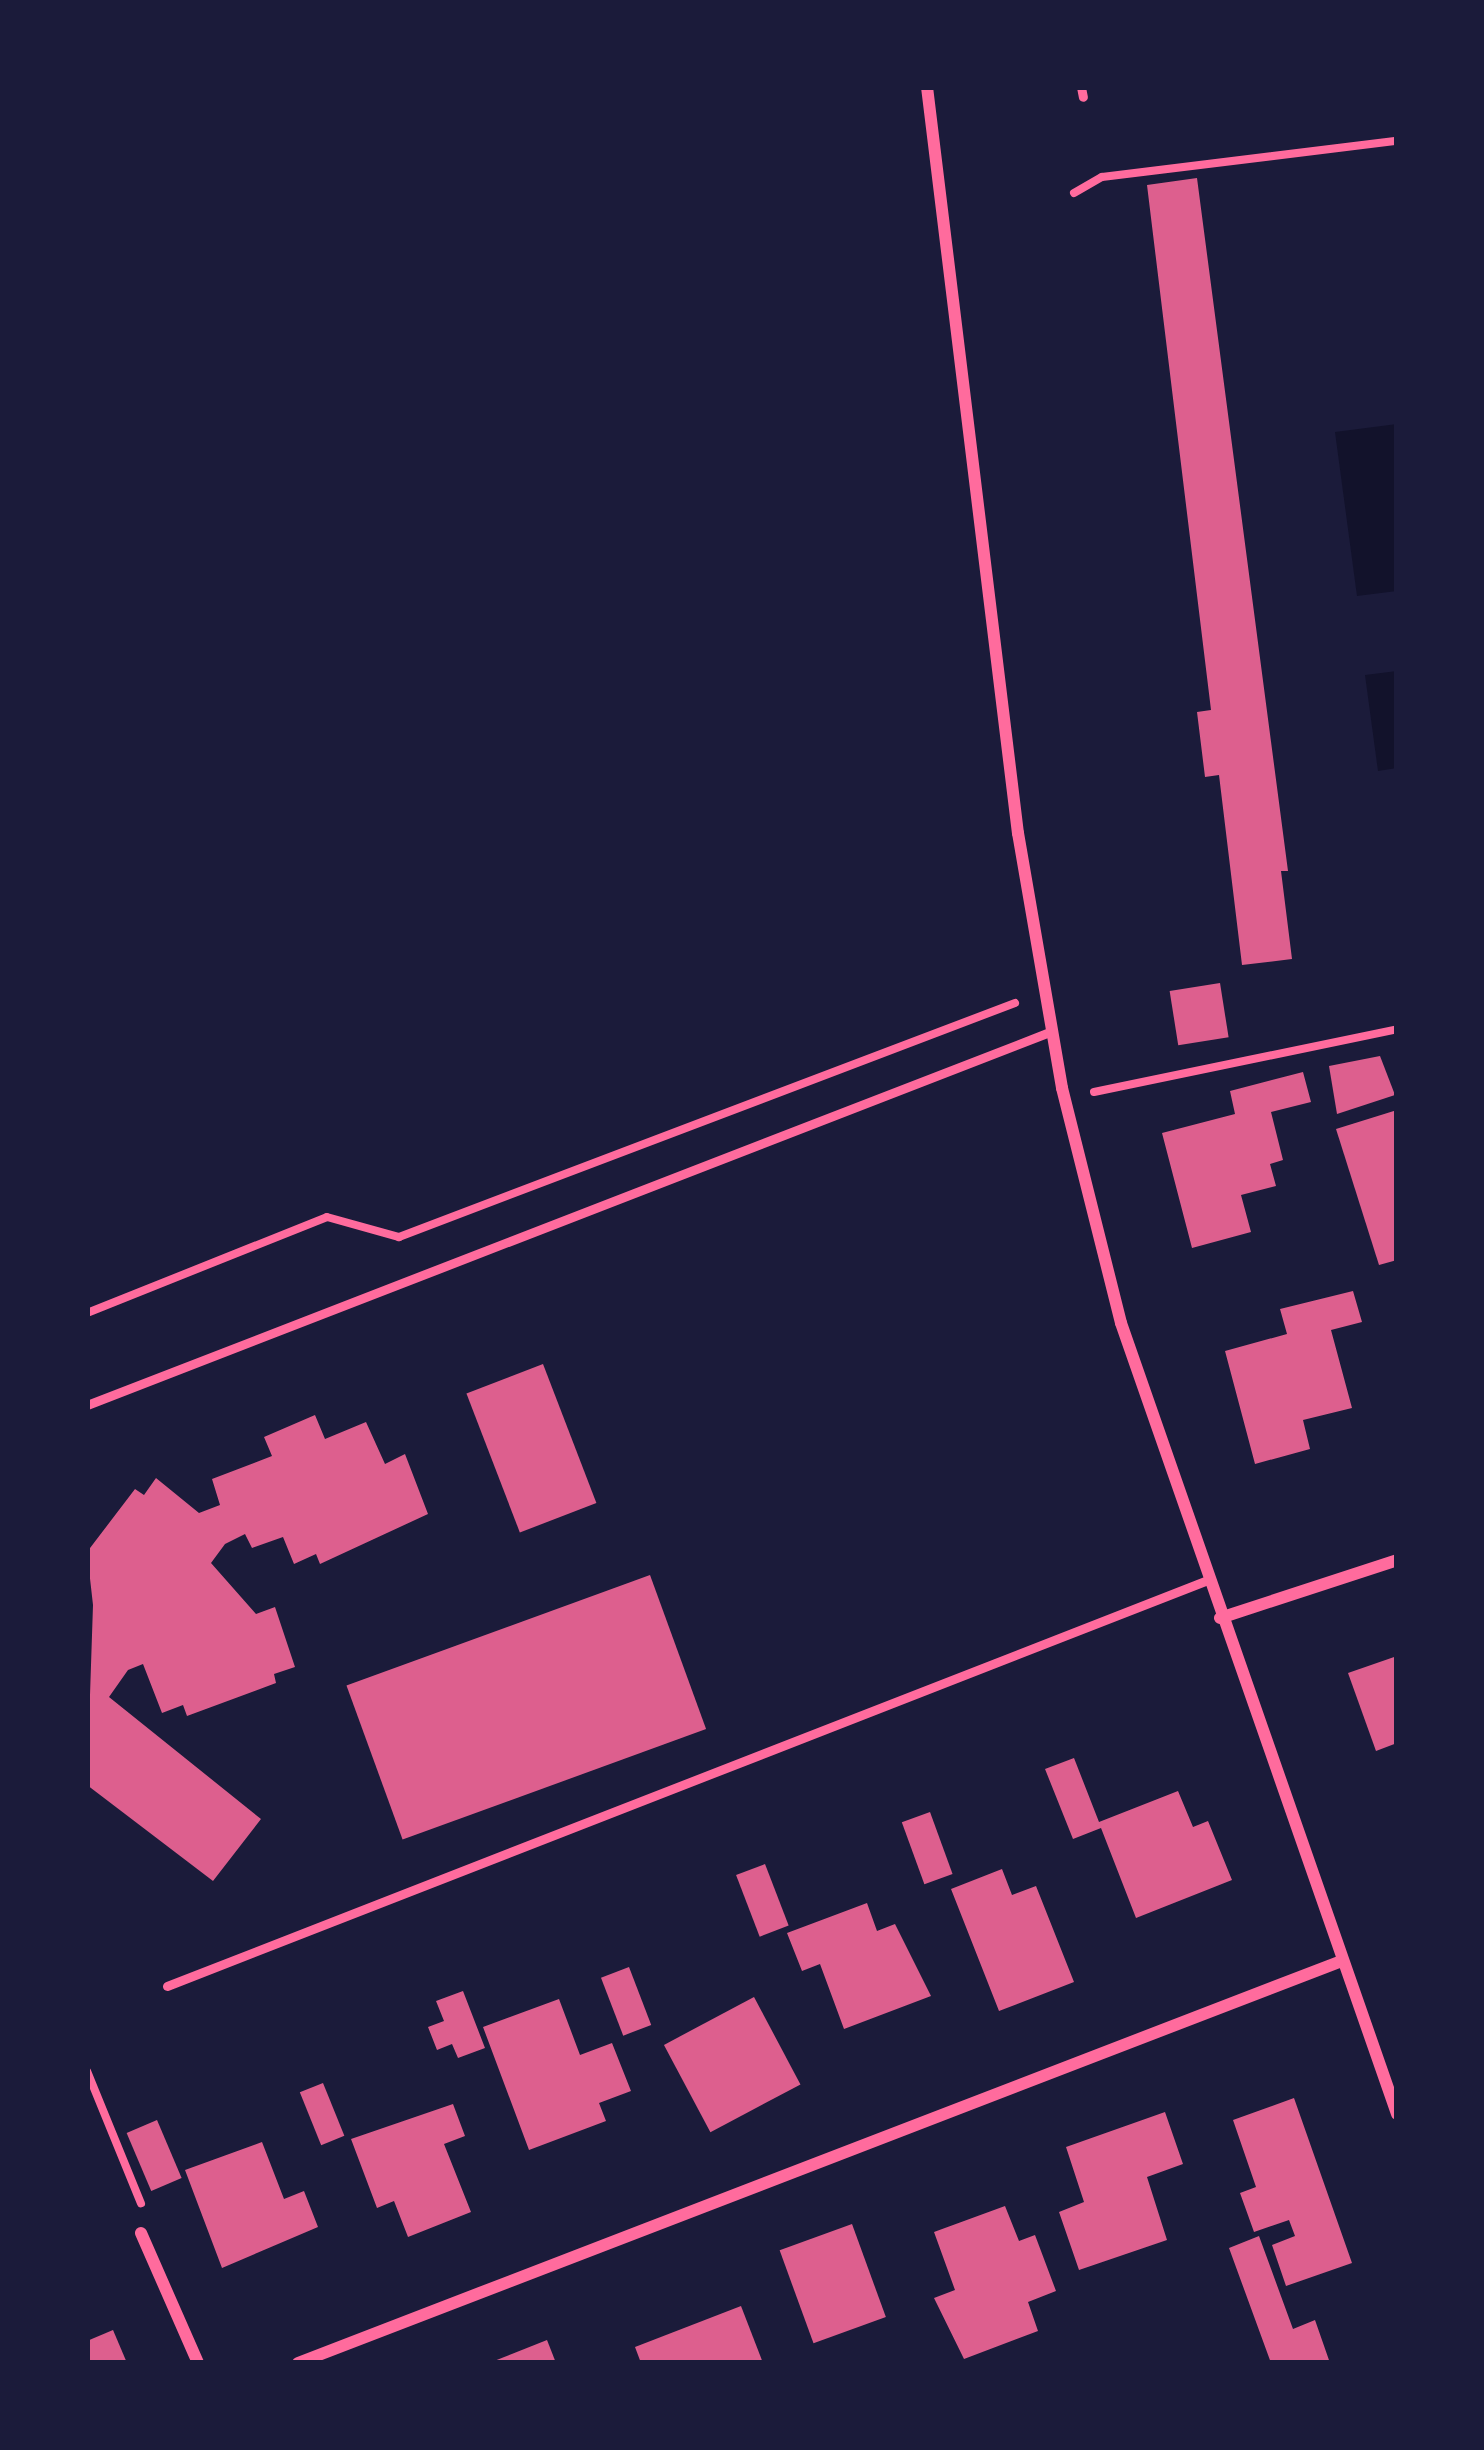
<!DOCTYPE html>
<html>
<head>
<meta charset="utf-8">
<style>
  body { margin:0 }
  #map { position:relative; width:1484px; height:2450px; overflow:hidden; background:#1b1b3a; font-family:"Work Sans",sans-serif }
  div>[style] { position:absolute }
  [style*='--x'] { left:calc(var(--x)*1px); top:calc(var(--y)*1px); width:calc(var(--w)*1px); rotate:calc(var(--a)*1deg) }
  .water>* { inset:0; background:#12122b }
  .building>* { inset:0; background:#dd5f8e; transform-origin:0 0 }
  .path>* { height:8px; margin:-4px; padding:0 4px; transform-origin:4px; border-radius:4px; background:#ff6b9d }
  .service>* { height:9px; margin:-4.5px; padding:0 4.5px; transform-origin:4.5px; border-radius:4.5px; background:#ff6b9d }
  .minor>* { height:12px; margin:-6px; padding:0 6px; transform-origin:6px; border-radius:6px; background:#ff6b9d }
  span { translate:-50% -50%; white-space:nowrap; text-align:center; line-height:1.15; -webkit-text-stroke:10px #1b1b3a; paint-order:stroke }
  .frame { position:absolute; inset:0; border:90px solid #1b1b3a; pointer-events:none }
</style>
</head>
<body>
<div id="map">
  <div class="water">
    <div style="clip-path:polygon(1397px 424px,1397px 591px,1357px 596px,1335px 432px)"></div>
    <div style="clip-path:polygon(1397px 671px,1397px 768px,1378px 771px,1365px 675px)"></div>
  </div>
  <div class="building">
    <div style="clip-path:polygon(1197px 178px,1288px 871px,1281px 871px,1292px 959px,1242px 965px,1219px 775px,1205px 777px,1197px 712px,1211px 710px,1147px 185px)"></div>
    <div style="left:1220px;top:983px;width:55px;height:51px;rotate:81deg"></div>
    <div style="clip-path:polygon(1380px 1056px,1395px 1095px,1337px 1114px,1329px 1066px)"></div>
    <div style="clip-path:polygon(1303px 1072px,1311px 1102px,1271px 1112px,1283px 1160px,1270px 1164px,1276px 1186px,1241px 1195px,1251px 1232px,1192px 1248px,1162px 1133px,1235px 1114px,1230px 1091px)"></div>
    <div style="clip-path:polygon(1397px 1110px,1397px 1260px,1379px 1265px,1336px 1129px)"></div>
    <div style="clip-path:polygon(1353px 1291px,1362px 1322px,1331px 1330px,1352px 1408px,1303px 1420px,1310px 1449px,1255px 1464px,1225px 1351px,1287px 1334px,1280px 1309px)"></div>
    <div style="left:543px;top:1364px;width:149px;height:82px;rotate:69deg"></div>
    <div style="clip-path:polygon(315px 1415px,325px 1439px,366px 1422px,385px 1464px,405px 1454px,428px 1514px,320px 1564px,316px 1554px,294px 1564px,283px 1537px,252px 1548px,245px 1534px,225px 1544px,211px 1563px,256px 1614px,275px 1607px,295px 1667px,274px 1674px,276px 1683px,187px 1716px,183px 1705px,162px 1713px,143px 1664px,128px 1670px,109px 1697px,261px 1819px,213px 1881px,87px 1785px,93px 1605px,87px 1552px,135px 1489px,144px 1495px,156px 1478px,199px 1513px,220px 1505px,212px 1479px,272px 1456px,264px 1437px)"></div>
    <div style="left:650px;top:1575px;width:164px;height:323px;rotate:70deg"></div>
    <div style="clip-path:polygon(1397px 1656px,1397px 1743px,1376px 1751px,1348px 1673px)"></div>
    <div style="clip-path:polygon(1074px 1758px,1099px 1822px,1178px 1791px,1193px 1827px,1208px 1821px,1232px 1880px,1136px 1918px,1101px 1828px,1073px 1839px,1045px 1769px)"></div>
    <div style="left:930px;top:1812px;width:66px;height:30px;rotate:70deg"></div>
    <div style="left:765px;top:1864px;width:66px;height:31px;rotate:69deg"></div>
    <div style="clip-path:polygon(1002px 1869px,1012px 1895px,1036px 1886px,1074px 1982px,999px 2011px,951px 1889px)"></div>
    <div style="clip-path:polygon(867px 1903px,877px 1931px,895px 1924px,931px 1996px,844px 2029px,820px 1964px,802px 1971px,787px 1933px)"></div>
    <div style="left:629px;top:1967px;width:62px;height:30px;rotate:69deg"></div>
    <div style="clip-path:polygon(463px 1991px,485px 2048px,458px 2058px,452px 2044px,437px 2050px,428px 2027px,444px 2021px,436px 2001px)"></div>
    <div style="left:754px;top:1997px;width:99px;height:102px;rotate:62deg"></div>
    <div style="clip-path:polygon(559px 1999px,580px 2055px,612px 2043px,631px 2091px,599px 2103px,606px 2121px,529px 2150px,483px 2027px)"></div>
    <div style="left:323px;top:2083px;width:57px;height:25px;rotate:68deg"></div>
    <div style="clip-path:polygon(1294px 2098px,1352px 2263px,1286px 2286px,1272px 2245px,1295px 2236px,1289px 2220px,1254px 2232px,1240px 2193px,1256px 2187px,1233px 2120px)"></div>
    <div style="clip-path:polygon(453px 2104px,465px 2136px,444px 2144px,471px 2212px,408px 2237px,394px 2201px,377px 2208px,351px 2139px)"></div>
    <div style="clip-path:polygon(1165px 2112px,1183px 2164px,1147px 2177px,1167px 2240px,1079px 2270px,1059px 2212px,1084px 2202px,1066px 2147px)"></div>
    <div style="left:157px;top:2120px;width:63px;height:33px;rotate:67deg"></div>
    <div style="clip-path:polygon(262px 2142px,284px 2199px,304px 2191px,318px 2227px,222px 2268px,185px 2170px)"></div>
    <div style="clip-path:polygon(1005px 2206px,1019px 2241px,1035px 2235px,1056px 2291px,1028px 2302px,1038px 2331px,964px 2359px,934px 2298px,955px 2290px,934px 2232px)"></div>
    <div style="left:852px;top:2224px;width:99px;height:77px;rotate:70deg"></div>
    <div style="clip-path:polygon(1259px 2236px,1293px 2329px,1315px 2320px,1330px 2363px,1271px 2363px,1229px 2248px)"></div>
    <div style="clip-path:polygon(741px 2306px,763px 2363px,641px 2363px,635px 2347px)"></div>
    <div style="clip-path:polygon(113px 2330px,127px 2363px,87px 2363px,87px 2341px)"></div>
    <div style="clip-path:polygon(547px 2340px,556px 2363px,489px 2363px)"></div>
  </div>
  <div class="path">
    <div style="--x:1074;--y:193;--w:32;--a:-30"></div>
    <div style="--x:1102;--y:177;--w:297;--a:-7"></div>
    <div style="--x:1094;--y:1092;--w:309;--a:-11.7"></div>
    <div style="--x:87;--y:1313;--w:258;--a:-21.8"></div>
    <div style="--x:327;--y:1217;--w:75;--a:15.5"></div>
    <div style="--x:399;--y:1237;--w:659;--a:-20.8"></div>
    <div style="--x:87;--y:2071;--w:143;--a:67.8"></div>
  </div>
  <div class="service">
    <div style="--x:1081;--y:87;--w:10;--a:79"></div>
    <div style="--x:87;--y:1405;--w:1035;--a:-21.18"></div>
    <div style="--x:167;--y:1986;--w:1117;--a:-21.31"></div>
  </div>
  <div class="minor">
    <div style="--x:927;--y:87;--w:752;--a:83.05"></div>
    <div style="--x:1018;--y:833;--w:259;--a:80.2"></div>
    <div style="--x:1062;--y:1088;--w:242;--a:75.9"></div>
    <div style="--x:1121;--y:1323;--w:838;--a:70.76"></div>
    <div style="--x:1220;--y:1618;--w:186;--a:-18.1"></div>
    <div style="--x:141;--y:2233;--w:142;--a:66.3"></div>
    <div style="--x:298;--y:2363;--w:1116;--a:-21.07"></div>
  </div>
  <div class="frame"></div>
</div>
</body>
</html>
